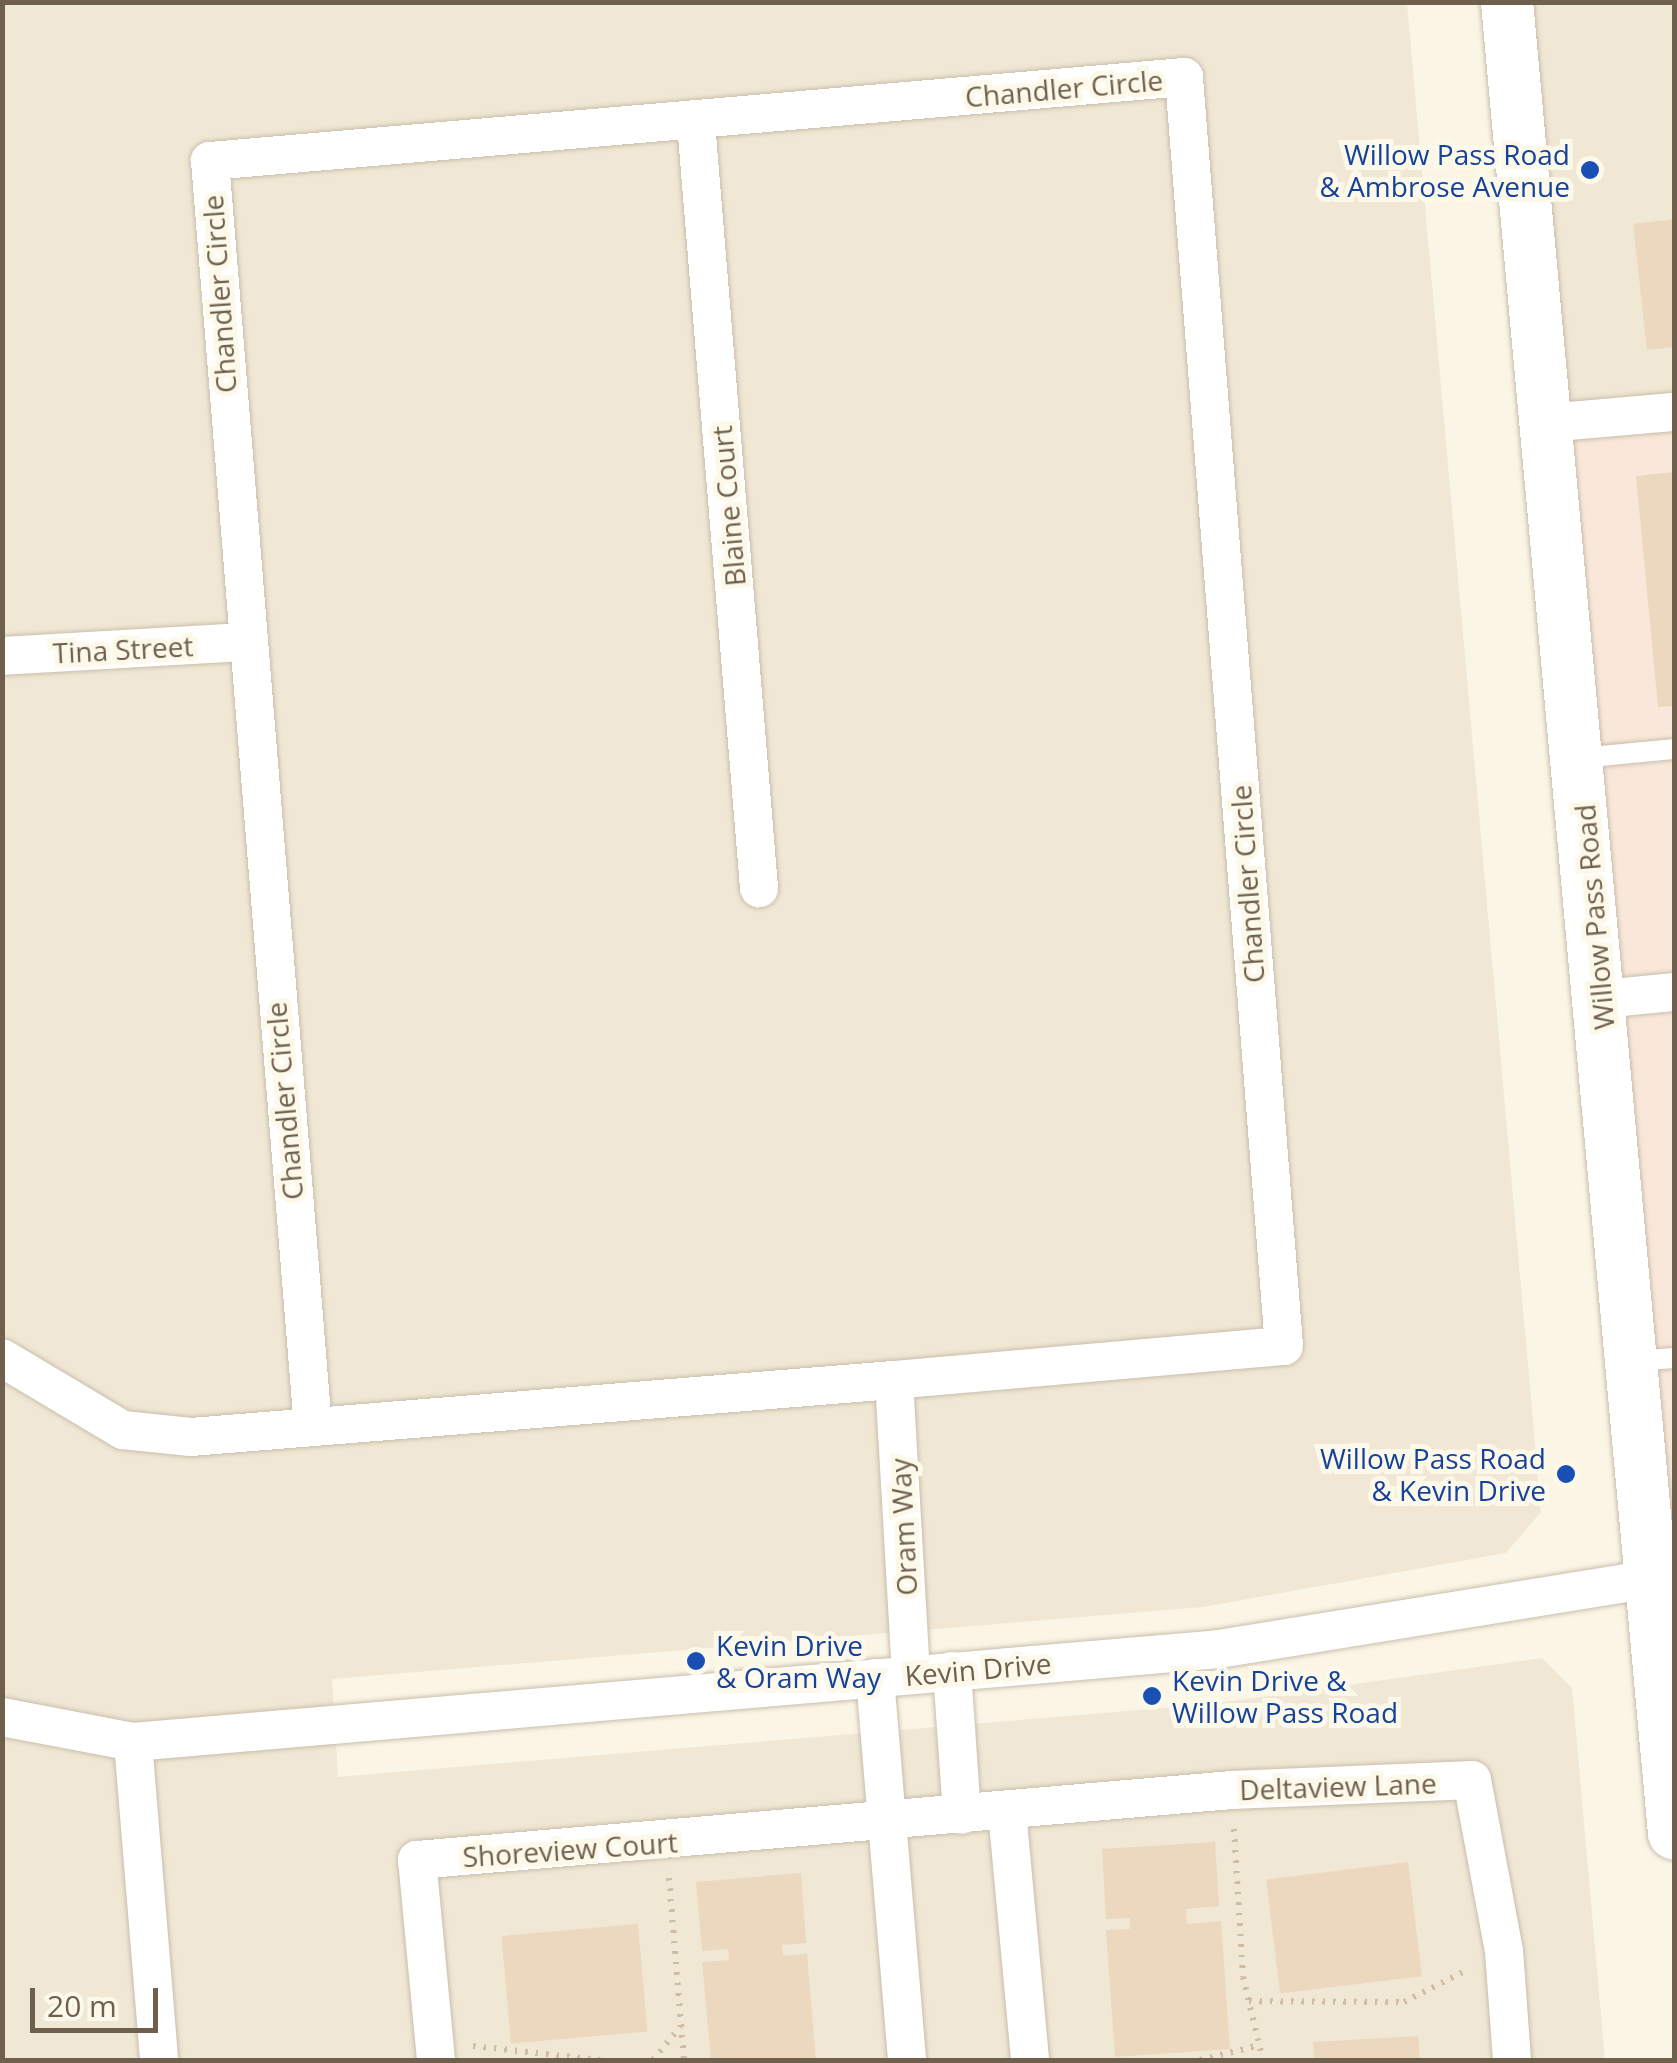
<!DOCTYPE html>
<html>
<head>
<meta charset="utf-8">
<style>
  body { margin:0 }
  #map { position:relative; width:1677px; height:2063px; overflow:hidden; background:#faf5e5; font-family:"Open Sans",sans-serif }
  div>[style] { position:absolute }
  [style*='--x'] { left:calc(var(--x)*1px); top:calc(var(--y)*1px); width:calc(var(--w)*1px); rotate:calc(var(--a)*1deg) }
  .residential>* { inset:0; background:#f0e8d4 }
  .commercial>* { inset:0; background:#f9e8d9 }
  .building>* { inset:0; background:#ecd8bf; transform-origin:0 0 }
  .path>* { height:6px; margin-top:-3px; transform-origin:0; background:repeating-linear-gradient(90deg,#d0bca3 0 2.5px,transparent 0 10.5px) }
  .roads { filter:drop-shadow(0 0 2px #c9beac) drop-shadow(0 0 2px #c9beac) }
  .lane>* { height:20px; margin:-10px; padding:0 10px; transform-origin:10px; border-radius:10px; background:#fff }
  .street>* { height:38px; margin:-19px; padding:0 19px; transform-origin:19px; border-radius:19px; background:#fff }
  .secondary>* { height:52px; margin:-26px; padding:0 26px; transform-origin:26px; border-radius:26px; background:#fff }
  .dots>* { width:28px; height:28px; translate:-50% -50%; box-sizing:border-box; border:5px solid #fdf9ea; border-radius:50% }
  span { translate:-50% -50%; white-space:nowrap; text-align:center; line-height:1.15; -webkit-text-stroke:10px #fdf9ea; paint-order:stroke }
  .street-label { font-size:28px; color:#6f5f4d }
  .transit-label { font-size:28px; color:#164399 }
  .right { translate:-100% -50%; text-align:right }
  .left { translate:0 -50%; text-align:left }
  .frame { position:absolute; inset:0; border:5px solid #6f5f4d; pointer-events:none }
  .scale { position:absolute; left:30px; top:1988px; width:128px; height:45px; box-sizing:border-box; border:5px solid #6f5f4d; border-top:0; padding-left:12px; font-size:30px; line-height:35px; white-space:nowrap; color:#6f5f4d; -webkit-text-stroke:8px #fdf9ea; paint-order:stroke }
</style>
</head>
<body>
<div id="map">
  <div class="residential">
    <div style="clip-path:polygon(3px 3px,1407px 3px,1541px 1512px,1506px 1553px,1203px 1607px,332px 1679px,338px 1777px,1211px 1704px,1542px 1658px,1572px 1688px,1605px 2060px,3px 2060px)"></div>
    <div style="clip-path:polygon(1507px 3px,1674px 3px,1674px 412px,1547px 423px)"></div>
  </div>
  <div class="commercial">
    <div style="clip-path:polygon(1674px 412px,1674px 1576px,1547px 423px)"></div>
  </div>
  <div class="building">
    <div style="clip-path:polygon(1674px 219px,1674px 347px,1647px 350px,1633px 224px)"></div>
    <div style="clip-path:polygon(1674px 472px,1674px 706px,1658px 707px,1636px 476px)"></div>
    <div style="clip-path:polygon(1215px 1842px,1219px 1906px,1186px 1909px,1187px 1924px,1221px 1921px,1230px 2049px,1115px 2057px,1106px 1930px,1130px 1929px,1130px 1918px,1106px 1919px,1102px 1849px)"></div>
    <div style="left:1408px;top:1862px;width:115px;height:143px;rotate:83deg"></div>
    <div style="clip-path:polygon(801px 1873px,806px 1943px,782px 1945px,783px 1956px,807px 1954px,816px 2060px,711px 2060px,702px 1962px,729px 1960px,728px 1949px,702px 1951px,696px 1882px)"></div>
    <div style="left:638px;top:1924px;width:108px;height:137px;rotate:85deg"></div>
    <div style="clip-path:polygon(1418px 2036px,1420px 2060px,1314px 2060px,1313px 2042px)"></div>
  </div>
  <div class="path">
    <div style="--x:1234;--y:1829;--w:148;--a:86.5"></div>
    <div style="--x:1243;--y:1977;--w:85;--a:76.5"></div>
    <div style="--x:669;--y:1878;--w:183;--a:85.3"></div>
    <div style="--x:1249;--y:2001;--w:155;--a:0.4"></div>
    <div style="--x:1404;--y:2002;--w:71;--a:-26.9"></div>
    <div style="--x:473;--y:2046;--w:128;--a:6.3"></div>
    <div style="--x:653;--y:2060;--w:43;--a:-50.7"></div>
    <div style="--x:1200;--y:2060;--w:62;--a:-14"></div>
  </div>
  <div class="roads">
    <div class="lane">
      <div style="--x:1579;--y:758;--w:95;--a:-5.4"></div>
      <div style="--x:1634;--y:1361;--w:40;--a:-4.3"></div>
    </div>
    <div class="street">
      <div style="--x:696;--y:123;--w:768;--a:85.29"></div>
      <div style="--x:1547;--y:423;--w:127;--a:-5"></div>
      <div style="--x:2;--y:656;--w:241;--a:-3.3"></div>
      <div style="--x:1602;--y:999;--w:72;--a:-5.6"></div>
      <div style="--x:2;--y:1358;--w:141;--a:30.8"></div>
      <div style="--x:123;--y:1430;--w:68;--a:5.9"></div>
      <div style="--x:191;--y:1437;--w:705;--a:-4.64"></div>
      <div style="--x:894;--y:1380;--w:391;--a:-5"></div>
      <div style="--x:1284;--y:1346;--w:1273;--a:-94.51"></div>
      <div style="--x:1184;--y:77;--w:978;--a:175.07"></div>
      <div style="--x:210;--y:161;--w:1270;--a:85.35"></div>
      <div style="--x:894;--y:1380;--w:295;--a:86.7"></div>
      <div style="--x:952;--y:1671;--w:144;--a:86"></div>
      <div style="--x:875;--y:1678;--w:383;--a:85.2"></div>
      <div style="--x:2;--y:1717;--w:133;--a:10.8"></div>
      <div style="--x:133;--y:1742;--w:1090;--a:-4.89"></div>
      <div style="--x:1219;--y:1649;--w:459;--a:-9.2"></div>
      <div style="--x:133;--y:1742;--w:319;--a:85.3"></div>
      <div style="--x:1007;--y:1811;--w:250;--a:84.7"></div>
      <div style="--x:436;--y:2060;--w:201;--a:-95.4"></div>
      <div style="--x:417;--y:1860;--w:818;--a:-4.91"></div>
      <div style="--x:1232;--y:1790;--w:240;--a:-2.4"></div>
      <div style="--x:1472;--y:1780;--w:174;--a:79.4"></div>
      <div style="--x:1504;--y:1951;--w:109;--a:85.8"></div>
    </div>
    <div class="secondary">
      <div style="--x:1507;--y:2;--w:1839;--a:84.79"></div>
    </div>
  </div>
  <div class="dots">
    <div style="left:1590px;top:170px;background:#1a4fb4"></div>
    <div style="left:1566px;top:1474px;background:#1a4fb4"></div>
    <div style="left:696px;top:1661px;background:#1a4fb4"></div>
    <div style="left:1152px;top:1696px;background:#1a4fb4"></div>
  </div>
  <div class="street-label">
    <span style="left:1064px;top:88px;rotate:-5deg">Chandler Circle</span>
    <span style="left:219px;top:294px;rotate:-94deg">Chandler Circle</span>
    <span style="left:728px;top:506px;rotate:-95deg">Blaine Court</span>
    <span style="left:123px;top:649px;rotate:-3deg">Tina Street</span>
    <span style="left:1247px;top:884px;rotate:-94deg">Chandler Circle</span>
    <span style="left:1594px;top:917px;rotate:-95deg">Willow Pass Road</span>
    <span style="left:284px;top:1101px;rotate:-95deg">Chandler Circle</span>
    <span style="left:903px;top:1527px;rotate:-93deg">Oram Way</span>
    <span style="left:978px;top:1669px;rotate:-5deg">Kevin Drive</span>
    <span style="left:1338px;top:1786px;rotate:-2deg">Deltaview Lane</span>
    <span style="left:570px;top:1849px;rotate:-4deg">Shoreview Court</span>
  </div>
  <div class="transit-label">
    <span class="right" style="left:1570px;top:170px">Willow Pass Road<br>&amp; Ambrose Avenue</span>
    <span class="right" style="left:1546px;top:1474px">Willow Pass Road<br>&amp; Kevin Drive</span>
    <span class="left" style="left:716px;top:1661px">Kevin Drive<br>&amp; Oram Way</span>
    <span class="left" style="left:1172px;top:1696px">Kevin Drive &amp;<br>Willow Pass Road</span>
  </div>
  <div class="frame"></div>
  <div class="scale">20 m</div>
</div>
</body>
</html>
